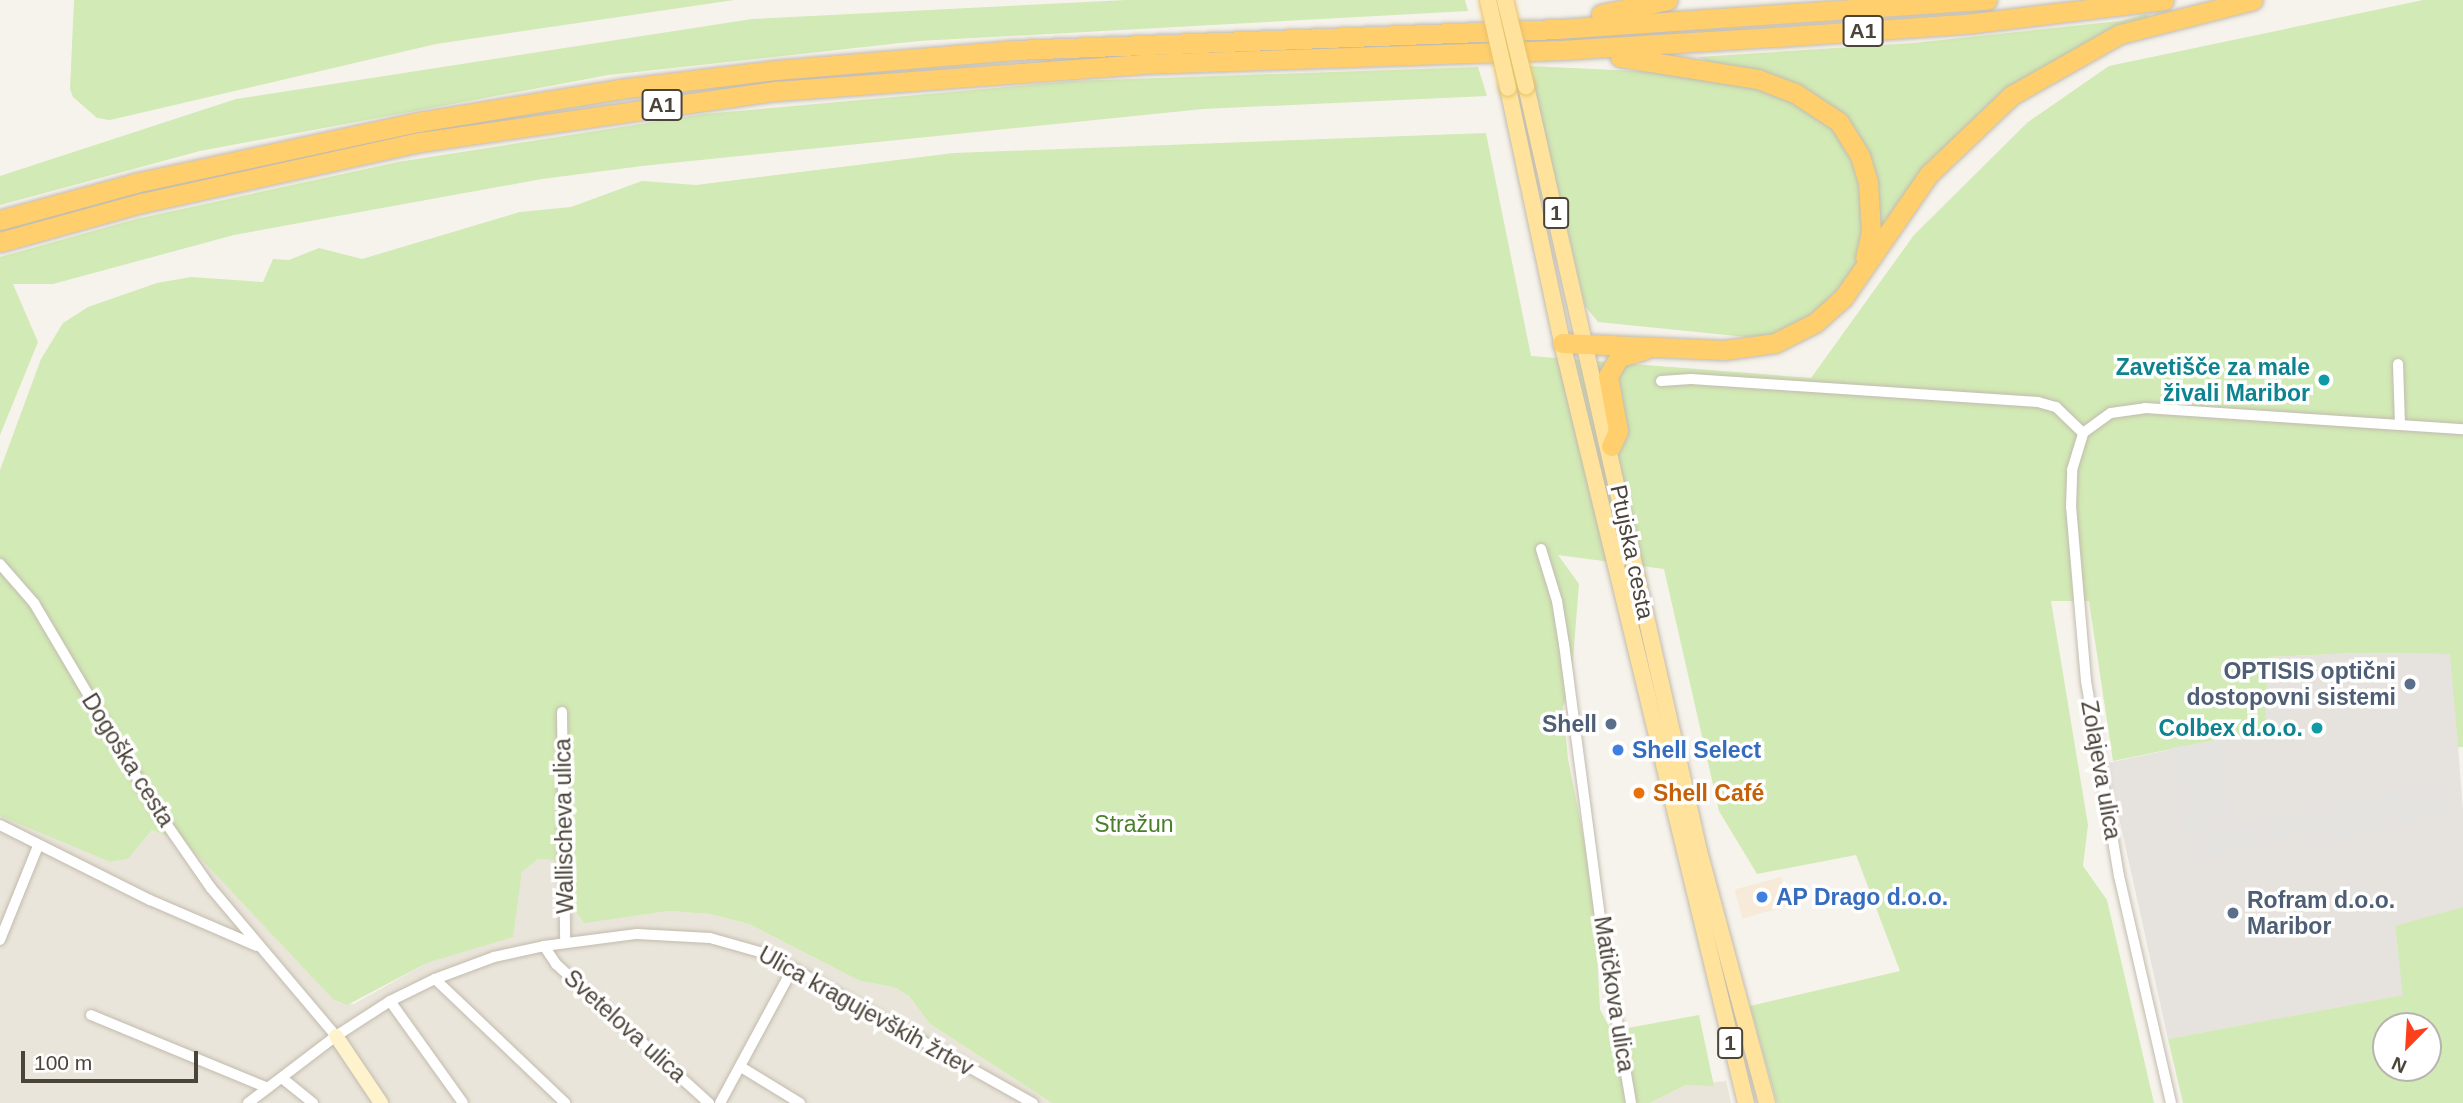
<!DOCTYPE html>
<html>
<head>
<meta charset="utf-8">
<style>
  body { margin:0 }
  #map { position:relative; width:2463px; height:1103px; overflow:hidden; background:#f6f3ec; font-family:Arial,sans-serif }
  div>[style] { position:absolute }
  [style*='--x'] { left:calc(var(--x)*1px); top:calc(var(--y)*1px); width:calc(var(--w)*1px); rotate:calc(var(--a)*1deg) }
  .residential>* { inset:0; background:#eae5da }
  .commercial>* { inset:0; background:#f7ead8; transform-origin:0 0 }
  .industrial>* { inset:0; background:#e6e2dd }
  .green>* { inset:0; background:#d2eab5 }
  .parking>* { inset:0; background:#e5e3e0; transform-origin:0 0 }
  .roads { filter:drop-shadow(0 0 2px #c2bbae) drop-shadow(0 0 2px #c2bbae) }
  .street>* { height:10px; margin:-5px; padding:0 5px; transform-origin:5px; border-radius:5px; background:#fff }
  .secondary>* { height:14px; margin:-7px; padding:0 7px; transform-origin:7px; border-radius:7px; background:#fff3cd }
  .primary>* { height:16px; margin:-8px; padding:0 8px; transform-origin:8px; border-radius:8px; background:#ffe39c }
  .highway>* { height:19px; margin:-9.5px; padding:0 9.5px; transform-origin:9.5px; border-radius:9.5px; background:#ffcf6e }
  .bridges { filter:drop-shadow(0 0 2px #e6c16a) drop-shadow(0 0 2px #e6c16a) }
  .primary-bridge>* { height:16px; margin:-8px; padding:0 8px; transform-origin:8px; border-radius:8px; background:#ffe39c }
  .dots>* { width:19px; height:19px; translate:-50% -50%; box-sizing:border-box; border:4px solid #fff; border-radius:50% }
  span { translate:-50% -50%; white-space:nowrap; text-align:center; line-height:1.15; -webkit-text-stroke:7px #fff; paint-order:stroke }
  .shield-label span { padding:2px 5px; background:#fff; border:2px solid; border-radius:5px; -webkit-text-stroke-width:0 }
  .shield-label { font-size:21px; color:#4b4439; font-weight:700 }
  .culture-label { font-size:23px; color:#0d838f; font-weight:700 }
  .right { translate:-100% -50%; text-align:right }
  .street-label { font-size:23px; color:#4b4439 }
  .service-label { font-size:23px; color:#4e5e75; font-weight:700 }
  .left { translate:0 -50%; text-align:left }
  .shop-label { font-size:23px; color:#366cbe; font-weight:700 }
  .food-label { font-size:23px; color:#c56008; font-weight:700 }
  .park-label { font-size:23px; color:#4a7f2a }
  .north { position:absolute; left:2372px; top:1012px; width:70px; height:70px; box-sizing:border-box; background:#fff; border:2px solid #b7b4b0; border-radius:50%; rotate:204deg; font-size:19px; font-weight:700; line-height:28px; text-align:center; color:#4b4439 }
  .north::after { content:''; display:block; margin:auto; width:24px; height:32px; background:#fc3f1d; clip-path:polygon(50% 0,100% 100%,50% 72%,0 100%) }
  .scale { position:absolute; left:21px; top:1051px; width:177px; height:32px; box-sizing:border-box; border:4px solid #4b4439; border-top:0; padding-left:9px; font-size:21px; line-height:24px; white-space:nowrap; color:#4b4439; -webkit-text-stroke:5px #fff; paint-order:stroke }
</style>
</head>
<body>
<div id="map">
  <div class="residential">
    <div style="clip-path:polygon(0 816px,110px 862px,128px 859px,152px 830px,187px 844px,341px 1003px,354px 1004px,427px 963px,512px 937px,522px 872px,538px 859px,552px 860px,571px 868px,571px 906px,583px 922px,668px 911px,710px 914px,749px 924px,860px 981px,894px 987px,909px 996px,930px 1024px,1052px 1103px,0 1103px)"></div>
    <div style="clip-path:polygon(1726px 1081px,1731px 1103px,1650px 1103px,1686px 1085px)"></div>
  </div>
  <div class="commercial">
    <div style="left:1781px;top:877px;width:30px;height:48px;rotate:75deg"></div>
  </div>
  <div class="industrial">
    <div style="clip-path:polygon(2354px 653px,2451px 654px,2463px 811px,2463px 907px,2395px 927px,2404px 995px,2168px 1039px,2107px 763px,2264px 730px,2268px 657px)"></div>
  </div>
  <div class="green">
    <div style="clip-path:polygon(74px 0,734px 0,436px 44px,110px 120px,97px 118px,73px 97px,70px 89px)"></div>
    <div style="clip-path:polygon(1126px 0,1465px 0,1468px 11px,919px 41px,608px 75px,200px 151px,0 205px,0 176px,236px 99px,752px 19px)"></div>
    <div style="clip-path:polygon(2423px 0,2463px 0,2463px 747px,2458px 747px,2450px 654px,2354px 653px,2268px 657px,2265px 730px,2113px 761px,2089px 601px,2051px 601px,2088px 825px,2083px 866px,2107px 900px,2154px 1103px,1777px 1103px,1750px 1006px,1900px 971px,1856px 855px,1757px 874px,1719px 811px,1664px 569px,1558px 555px,1579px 584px,1571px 684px,1563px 707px,1568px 759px,1593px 885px,1600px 1009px,1611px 1031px,1699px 1015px,1714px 1086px,1686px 1085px,1650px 1103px,1052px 1103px,930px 1024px,909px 996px,894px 987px,860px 981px,749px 924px,710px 914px,668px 911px,584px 923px,571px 906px,571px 868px,552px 860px,538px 859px,522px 872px,513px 937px,427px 963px,347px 1005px,333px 999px,187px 844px,152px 830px,128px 859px,110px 862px,0 816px,0 470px,41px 359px,63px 323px,88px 307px,157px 283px,191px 277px,263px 282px,273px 259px,289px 260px,319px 248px,362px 259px,520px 212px,571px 207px,642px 181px,696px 185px,954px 153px,1486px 133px,1531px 356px,1811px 378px,1914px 235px,2028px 122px,2109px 66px)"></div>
    <div style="clip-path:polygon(2147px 14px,2149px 19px,2040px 69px,1873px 244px,1851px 127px,1698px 57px,1913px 43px,2120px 21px)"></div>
    <div style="clip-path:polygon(1529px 66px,1679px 73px,1682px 70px,1787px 95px,1821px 116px,1846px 140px,1861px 172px,1864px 247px,1853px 272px,1826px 303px,1802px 322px,1771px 335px,1746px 337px,1598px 322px,1585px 306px)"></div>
    <div style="clip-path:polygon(1478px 67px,1487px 96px,1203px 109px,642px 166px,542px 179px,234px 235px,53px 284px,13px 284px,38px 342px,0 435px,0 257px,136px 219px,398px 162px,704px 114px,1073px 81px)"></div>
    <div style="clip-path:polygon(evenodd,2463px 907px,2463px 1103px,2183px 1103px,2168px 1039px,2403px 995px,2395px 926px,2463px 907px,2386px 1026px,2428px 1026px,2428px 1068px,2386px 1068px,2386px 1026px)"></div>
  </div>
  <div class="parking">
    <div style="left:2221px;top:740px;width:87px;height:50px;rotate:81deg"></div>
    <div style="clip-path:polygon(2445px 788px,2453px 814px,2309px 846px,2305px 833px,2188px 861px,2183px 840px,2391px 790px)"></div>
  </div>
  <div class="roads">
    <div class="street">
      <div style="--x:2398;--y:364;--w:61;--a:88.1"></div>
      <div style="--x:1661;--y:381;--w:30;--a:-4"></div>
      <div style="--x:1691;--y:379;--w:348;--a:3.8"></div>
      <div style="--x:2038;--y:402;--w:19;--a:16"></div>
      <div style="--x:2056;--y:407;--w:37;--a:44"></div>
      <div style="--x:1541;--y:549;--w:54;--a:72.9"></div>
      <div style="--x:1557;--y:601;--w:44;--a:80.8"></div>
      <div style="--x:1564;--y:644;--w:291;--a:82.5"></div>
      <div style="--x:1602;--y:933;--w:172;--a:80.3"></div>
      <div style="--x:0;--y:564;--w:52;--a:48.9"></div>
      <div style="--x:34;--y:603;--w:236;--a:59.4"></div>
      <div style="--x:154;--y:806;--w:100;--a:55.2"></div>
      <div style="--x:211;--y:888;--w:194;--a:49.8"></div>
      <div style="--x:562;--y:712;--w:229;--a:89.2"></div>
      <div style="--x:0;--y:825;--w:168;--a:26.6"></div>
      <div style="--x:150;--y:900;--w:116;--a:23.3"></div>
      <div style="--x:0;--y:940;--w:101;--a:-68"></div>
      <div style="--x:544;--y:946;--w:22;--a:56"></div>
      <div style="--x:556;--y:964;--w:207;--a:42.3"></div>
      <div style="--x:435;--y:979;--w:180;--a:43.6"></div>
      <div style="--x:390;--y:1001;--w:125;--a:54.4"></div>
      <div style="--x:91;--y:1015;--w:191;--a:22.4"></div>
      <div style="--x:741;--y:1067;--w:69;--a:31.4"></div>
      <div style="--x:282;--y:1078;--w:40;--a:39"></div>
      <div style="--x:248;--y:1103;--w:111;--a:-37.3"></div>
      <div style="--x:336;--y:1036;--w:64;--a:-32.9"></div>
      <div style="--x:390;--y:1001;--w:50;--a:-26.1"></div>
      <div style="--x:435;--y:979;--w:63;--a:-20.4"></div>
      <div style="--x:494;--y:957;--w:51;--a:-12.4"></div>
      <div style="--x:544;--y:946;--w:94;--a:-7.4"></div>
      <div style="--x:637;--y:934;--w:73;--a:3.1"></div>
      <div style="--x:710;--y:938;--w:59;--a:15.7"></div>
      <div style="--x:767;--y:954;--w:305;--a:29.3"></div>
      <div style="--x:720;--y:1103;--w:153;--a:-61.6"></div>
      <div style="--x:2171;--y:1103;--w:233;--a:-102.9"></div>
      <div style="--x:2119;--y:876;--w:198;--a:-99.6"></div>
      <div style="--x:2086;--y:681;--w:175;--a:-94.9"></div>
      <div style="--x:2071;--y:507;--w:37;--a:-88"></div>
      <div style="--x:2072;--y:470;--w:39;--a:-73"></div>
      <div style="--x:2083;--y:433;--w:34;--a:-36"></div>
      <div style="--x:2111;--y:413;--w:34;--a:-8"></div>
      <div style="--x:2145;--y:408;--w:319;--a:3.8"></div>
    </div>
    <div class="secondary">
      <div style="--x:336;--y:1036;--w:81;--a:56.1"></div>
    </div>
    <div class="primary">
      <div style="--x:1526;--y:86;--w:784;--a:77.26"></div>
      <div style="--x:1699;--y:851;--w:261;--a:74.9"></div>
      <div style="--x:1508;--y:88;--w:261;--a:78"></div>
      <div style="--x:1562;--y:343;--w:782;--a:76.39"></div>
    </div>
    <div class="highway">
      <div style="--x:1601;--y:14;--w:68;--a:-11.8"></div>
      <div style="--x:1620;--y:57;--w:140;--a:9.1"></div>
      <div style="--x:1758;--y:79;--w:40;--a:21"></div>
      <div style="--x:1795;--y:93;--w:53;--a:33.4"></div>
      <div style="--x:1839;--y:122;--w:40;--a:58"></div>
      <div style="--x:1860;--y:156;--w:27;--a:73"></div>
      <div style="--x:1868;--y:182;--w:50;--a:86.6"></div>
      <div style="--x:1871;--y:232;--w:26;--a:103"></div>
      <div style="--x:0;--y:220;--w:140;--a:-15.3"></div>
      <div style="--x:135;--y:183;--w:289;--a:-12.2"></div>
      <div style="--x:418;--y:122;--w:204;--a:-9.3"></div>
      <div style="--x:619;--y:89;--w:159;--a:-6.9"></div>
      <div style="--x:777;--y:70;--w:238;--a:-4.8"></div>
      <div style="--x:1014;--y:50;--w:544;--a:-2.21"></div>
      <div style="--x:1558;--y:29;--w:430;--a:-3.9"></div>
      <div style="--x:0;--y:242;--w:147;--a:-15.4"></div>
      <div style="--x:142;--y:203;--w:285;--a:-12.4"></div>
      <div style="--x:420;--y:142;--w:360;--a:-8.2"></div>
      <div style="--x:776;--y:91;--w:366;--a:-4.2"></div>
      <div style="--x:1141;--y:64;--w:420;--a:-1.9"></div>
      <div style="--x:1561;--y:50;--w:215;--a:-3.5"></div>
      <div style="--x:1776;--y:37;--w:198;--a:-4"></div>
      <div style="--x:1974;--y:23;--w:191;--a:-6.9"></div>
      <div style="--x:1562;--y:343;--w:162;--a:2.5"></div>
      <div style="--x:1724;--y:350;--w:51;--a:-7.8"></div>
      <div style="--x:1775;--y:343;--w:45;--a:-26.6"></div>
      <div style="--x:1815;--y:323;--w:38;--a:-42"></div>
      <div style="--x:1843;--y:298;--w:151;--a:-55.3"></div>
      <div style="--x:1929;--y:174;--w:115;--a:-43.6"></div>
      <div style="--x:2012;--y:95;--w:124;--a:-29.5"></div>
      <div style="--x:2120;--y:34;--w:137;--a:-14.3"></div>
      <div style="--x:1611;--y:446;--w:17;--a:-65"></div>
      <div style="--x:1618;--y:431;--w:56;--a:-100.3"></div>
      <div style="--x:1608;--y:376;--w:22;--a:-60"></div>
      <div style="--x:1619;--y:357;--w:26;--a:-16"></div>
    </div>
  </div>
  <div class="bridges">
    <div class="primary-bridge">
      <div style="--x:1488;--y:0;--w:90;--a:77.2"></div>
      <div style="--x:1505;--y:0;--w:89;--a:76.3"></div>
    </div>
  </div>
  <div class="dots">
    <div style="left:2324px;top:380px;background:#0f9aa8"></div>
    <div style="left:2410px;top:684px;background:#5c6f8a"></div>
    <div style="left:1611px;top:724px;background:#5c6f8a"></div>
    <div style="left:2317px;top:728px;background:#0f9aa8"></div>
    <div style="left:1618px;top:750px;background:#3f7fe0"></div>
    <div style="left:1639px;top:793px;background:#e8710a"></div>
    <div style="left:1762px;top:897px;background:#3f7fe0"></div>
    <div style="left:2233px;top:913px;background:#5c6f8a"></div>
  </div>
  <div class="shield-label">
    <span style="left:1863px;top:31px">A1</span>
    <span style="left:662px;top:105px">A1</span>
    <span style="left:1556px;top:213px">1</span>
    <span style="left:1730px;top:1043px">1</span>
  </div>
  <div class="culture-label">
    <span class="right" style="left:2310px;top:380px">Zavetišče za male<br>živali Maribor</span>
    <span class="right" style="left:2303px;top:728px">Colbex d.o.o.</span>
  </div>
  <div class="street-label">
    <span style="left:1632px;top:552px;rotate:78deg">Ptujska cesta</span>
    <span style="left:128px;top:760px;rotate:58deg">Dogoška cesta</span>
    <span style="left:2101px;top:770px;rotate:80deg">Zolajeva ulica</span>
    <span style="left:564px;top:826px;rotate:-91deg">Wallischeva ulica</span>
    <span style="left:1614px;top:994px;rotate:81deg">Matičkova ulica</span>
    <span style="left:866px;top:1011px;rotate:29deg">Ulica kragujevških žrtev</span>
    <span style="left:625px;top:1026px;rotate:42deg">Svetelova ulica</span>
  </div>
  <div class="service-label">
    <span class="right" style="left:2396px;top:684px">OPTISIS optični<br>dostopovni sistemi</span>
    <span class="right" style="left:1597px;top:724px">Shell</span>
    <span class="left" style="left:2247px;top:913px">Rofram d.o.o.<br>Maribor</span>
  </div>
  <div class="shop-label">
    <span class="left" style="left:1632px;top:750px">Shell Select</span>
    <span class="left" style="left:1776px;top:897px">AP Drago d.o.o.</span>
  </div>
  <div class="food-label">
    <span class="left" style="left:1653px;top:793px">Shell Café</span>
  </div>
  <div class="park-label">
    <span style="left:1134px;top:824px">Stražun</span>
  </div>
  <div class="north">N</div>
  <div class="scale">100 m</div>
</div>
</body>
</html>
